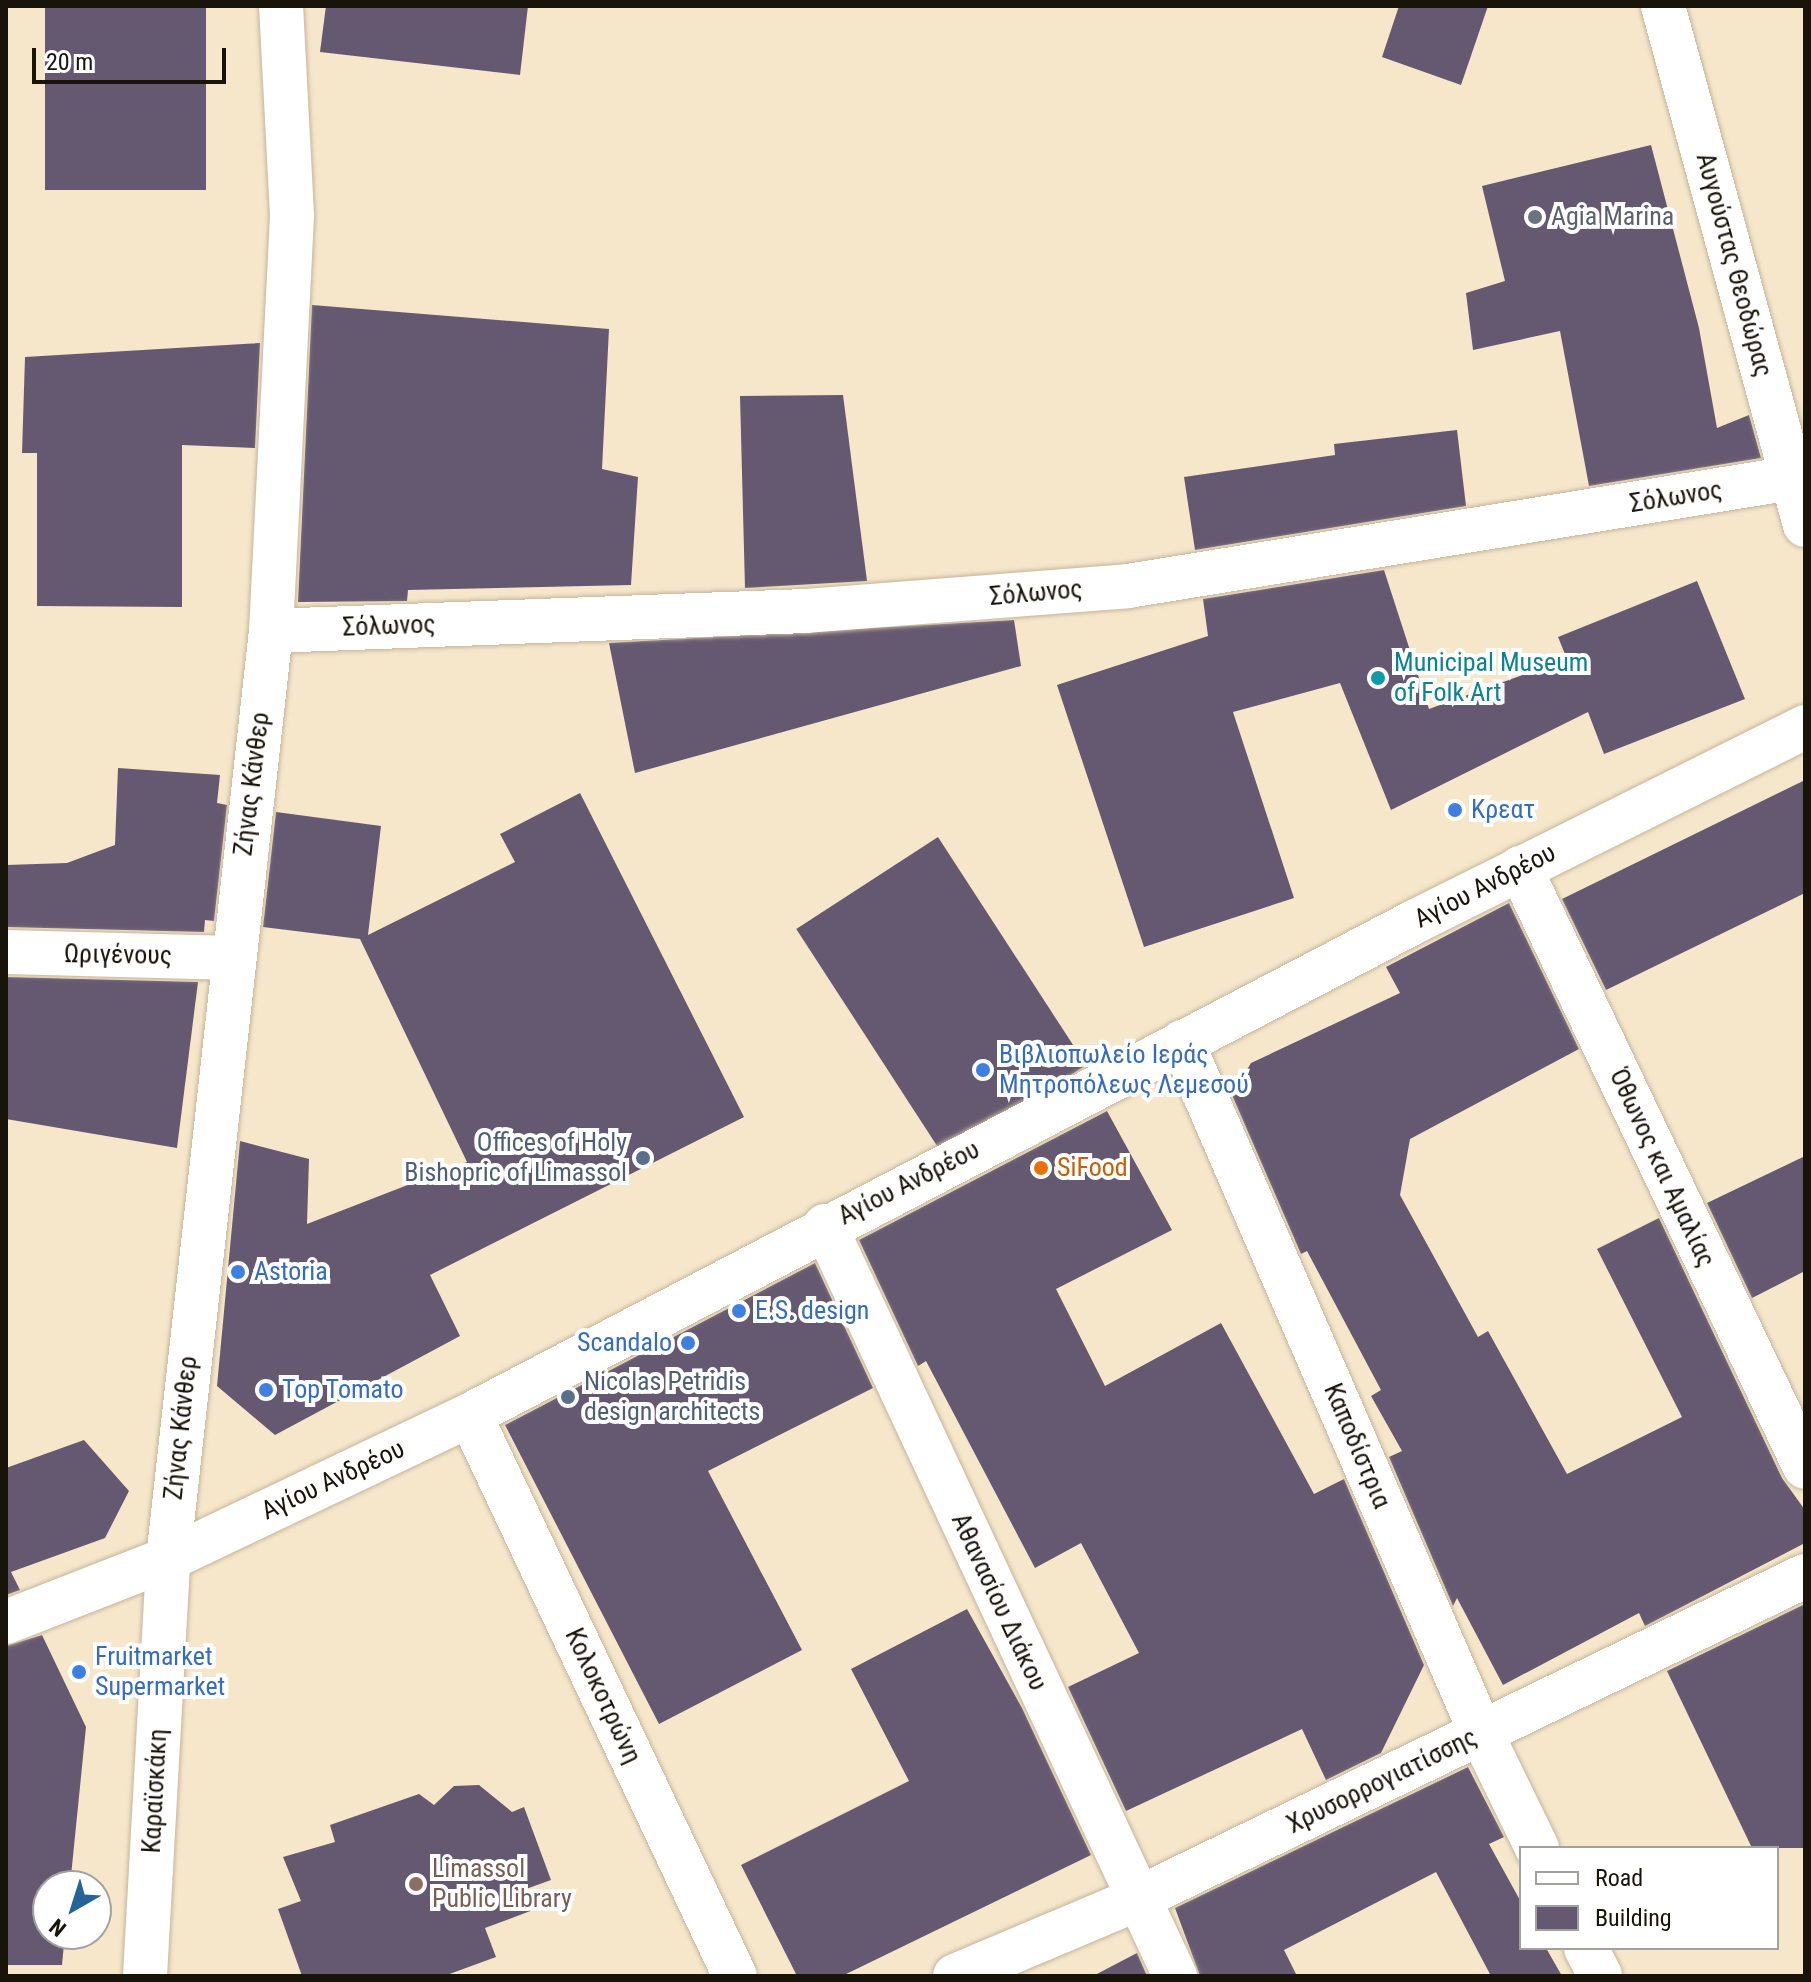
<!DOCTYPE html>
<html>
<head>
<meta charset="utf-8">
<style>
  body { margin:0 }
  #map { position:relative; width:1811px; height:1982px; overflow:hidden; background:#f6e7cb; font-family:"Roboto Condensed",sans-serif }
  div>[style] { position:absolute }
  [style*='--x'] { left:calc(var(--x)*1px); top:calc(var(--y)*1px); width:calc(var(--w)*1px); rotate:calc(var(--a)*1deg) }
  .building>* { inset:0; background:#655971; transform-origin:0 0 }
  .roads { filter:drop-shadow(0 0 2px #c4b59b) drop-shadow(0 0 2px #c4b59b) }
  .street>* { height:44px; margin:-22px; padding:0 22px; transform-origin:22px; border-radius:22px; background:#fff }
  .secondary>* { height:44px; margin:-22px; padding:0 22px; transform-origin:22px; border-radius:22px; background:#fff }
  .dots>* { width:22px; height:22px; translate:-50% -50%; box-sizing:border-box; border:4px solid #fff; border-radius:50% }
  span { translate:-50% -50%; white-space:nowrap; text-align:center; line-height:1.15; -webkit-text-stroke:8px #fff; paint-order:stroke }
  .worship-label { font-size:26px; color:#5b616d }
  .left { translate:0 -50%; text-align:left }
  .street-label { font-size:26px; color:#19140a }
  .culture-label { font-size:26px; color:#0d838f }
  .shop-label { font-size:26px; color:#366cbe }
  .right { translate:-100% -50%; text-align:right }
  .service-label { font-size:26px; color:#4e5e75 }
  .food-label { font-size:26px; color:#c56008 }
  .education-label { font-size:26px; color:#785e54 }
  .frame { position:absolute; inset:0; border:8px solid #19140a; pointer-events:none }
  .legend { position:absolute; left:1519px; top:1846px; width:260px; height:104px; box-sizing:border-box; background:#fff; border:2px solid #a3a19d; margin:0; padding:10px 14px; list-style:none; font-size:24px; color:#19140a }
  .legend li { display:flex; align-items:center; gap:16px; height:40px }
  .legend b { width:40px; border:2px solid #a3a19d }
  .north { position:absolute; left:32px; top:1870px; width:80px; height:80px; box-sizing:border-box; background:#fff; border:2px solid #a3a19d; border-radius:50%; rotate:219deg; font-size:22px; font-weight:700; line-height:32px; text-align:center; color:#19140a }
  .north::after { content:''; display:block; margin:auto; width:28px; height:36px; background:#25649a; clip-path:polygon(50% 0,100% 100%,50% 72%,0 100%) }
  .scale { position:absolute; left:32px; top:48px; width:194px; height:36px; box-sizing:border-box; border:4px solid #19140a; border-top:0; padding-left:10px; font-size:24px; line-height:28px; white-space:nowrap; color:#19140a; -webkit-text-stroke:6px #fff; paint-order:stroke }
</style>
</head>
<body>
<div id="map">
  <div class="building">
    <div style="left:45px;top:6px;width:161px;height:184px"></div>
    <div style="clip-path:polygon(326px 6px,528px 6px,520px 75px,320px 52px)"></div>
    <div style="clip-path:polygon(1399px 6px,1488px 6px,1461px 85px,1382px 57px)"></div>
    <div style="clip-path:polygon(1651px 145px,1699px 328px,1717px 428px,1749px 415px,1761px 458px,1589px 486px,1560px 331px,1473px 350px,1466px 293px,1505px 281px,1482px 186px)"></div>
    <div style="clip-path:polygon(312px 305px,609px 329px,602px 469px,638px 477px,631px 585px,408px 590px,407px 601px,298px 602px)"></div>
    <div style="clip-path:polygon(260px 343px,255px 448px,182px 445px,182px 607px,37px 606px,37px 453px,22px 453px,25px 357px)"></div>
    <div style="clip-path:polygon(843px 395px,867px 581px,745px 588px,740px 396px)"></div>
    <div style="clip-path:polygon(1457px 430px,1466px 506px,1195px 550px,1184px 477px,1335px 455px,1334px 444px)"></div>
    <div style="clip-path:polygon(1384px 570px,1429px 709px,1567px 659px,1558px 637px,1697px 581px,1745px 699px,1604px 754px,1588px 712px,1391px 810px,1340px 683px,1233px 712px,1294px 898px,1144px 947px,1057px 685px,1208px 636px,1203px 599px)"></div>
    <div style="clip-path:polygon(1014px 620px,1021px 666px,635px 773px,609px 643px)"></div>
    <div style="clip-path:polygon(118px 768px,220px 775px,217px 803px,227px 805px,214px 921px,205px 920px,204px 932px,6px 927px,6px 865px,67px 863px,115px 845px)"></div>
    <div style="clip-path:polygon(1805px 780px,1805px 893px,1606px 990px,1562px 899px)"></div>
    <div style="clip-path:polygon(580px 793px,744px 1117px,430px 1275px,460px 1336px,275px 1435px,217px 1386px,240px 1141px,309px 1159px,307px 1224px,467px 1162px,360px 939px,263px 927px,276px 812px,381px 826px,368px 935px,515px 862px,500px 834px)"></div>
    <div style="left:938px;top:837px;width:272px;height:169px;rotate:57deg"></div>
    <div style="clip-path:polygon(1509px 903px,1579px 1049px,1410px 1139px,1400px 1195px,1478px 1337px,1488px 1331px,1567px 1474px,1682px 1417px,1597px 1249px,1659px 1218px,1782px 1478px,1805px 1510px,1805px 1543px,1645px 1626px,1639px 1613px,1503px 1685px,1457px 1598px,1453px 1606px,1389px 1457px,1402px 1451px,1371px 1396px,1381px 1390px,1307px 1251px,1301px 1254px,1232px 1095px,1251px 1063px,1400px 993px,1386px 967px)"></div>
    <div style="clip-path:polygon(6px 977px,198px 982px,177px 1148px,6px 1119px)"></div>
    <div style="clip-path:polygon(1107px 1111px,1172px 1230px,1056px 1289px,1105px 1386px,1221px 1323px,1314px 1494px,1344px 1479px,1424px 1665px,1381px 1753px,1326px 1780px,1302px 1729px,1126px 1811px,1068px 1687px,1139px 1653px,1081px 1543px,1035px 1568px,926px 1361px,918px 1366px,859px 1240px)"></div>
    <div style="clip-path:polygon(1805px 1156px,1805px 1271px,1752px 1298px,1707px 1203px)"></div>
    <div style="clip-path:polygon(815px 1263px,873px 1388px,708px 1471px,802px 1650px,659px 1724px,505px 1425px)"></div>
    <div style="clip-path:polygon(84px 1440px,129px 1491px,105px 1538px,11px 1572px,20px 1590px,6px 1595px,6px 1468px)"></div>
    <div style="clip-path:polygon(1805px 1604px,1805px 1848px,1752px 1848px,1667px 1671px)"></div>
    <div style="clip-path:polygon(967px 1609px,1022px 1708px,1091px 1855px,842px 1976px,797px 1976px,741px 1865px,909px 1781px,851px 1669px)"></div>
    <div style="clip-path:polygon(42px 1635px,86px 1727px,70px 1886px,48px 1886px,48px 1934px,65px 1934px,62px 1965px,6px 1965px,6px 1646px)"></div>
    <div style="clip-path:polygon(1468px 1767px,1504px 1837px,1489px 1844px,1521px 1902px,1521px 1948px,1546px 1948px,1562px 1976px,1491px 1976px,1436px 1872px,1284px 1950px,1297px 1976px,1200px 1976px,1175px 1908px)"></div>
    <div style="clip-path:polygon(479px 1785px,512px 1812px,524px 1807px,551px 1880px,526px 1889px,533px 1910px,485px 1928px,496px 1957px,444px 1976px,302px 1976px,278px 1909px,301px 1901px,283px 1857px,335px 1842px,330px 1825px,419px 1794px,434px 1805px,454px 1786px)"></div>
    <div style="clip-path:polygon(1137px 1953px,1147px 1976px,1093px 1976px)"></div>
  </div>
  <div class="roads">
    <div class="street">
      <div style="--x:1663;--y:6;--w:538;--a:74.7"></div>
      <div style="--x:271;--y:631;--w:535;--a:-2.14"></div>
      <div style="--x:806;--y:611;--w:323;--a:-4.4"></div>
      <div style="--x:1128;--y:586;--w:673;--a:-9.24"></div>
      <div style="--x:1520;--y:868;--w:663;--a:64.56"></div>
      <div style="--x:6;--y:952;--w:224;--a:1.5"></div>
      <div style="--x:1182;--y:1042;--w:753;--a:66.6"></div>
      <div style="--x:1481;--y:1733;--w:128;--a:64"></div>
      <div style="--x:825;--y:1226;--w:828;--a:64.98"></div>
      <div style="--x:470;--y:1415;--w:620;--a:64.72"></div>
      <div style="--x:168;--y:1559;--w:934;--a:-83.67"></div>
      <div style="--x:271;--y:631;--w:417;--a:-87.1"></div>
      <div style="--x:292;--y:215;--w:209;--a:-93"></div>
      <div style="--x:1586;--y:1948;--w:31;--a:63"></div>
      <div style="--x:955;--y:1976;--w:198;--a:-22.9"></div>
      <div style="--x:1137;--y:1899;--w:742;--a:-25.81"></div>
    </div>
    <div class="secondary">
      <div style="--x:6;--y:1622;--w:174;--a:-21.3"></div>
      <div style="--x:168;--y:1559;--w:335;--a:-25.5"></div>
      <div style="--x:470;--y:1415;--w:1067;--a:-27.57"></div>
      <div style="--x:1416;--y:921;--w:435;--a:-26.5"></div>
      <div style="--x:145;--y:1976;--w:418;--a:-86.8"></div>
    </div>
  </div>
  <div class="dots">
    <div style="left:1535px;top:217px;background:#6b7280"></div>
    <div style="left:1378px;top:678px;background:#0f9aa8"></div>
    <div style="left:1455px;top:810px;background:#3f7fe0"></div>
    <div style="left:983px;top:1070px;background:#3f7fe0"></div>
    <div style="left:643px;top:1158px;background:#5c6f8a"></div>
    <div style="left:1041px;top:1168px;background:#e8710a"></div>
    <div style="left:238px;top:1272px;background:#3f7fe0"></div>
    <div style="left:739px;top:1311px;background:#3f7fe0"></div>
    <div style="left:688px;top:1343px;background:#3f7fe0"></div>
    <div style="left:266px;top:1390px;background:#3f7fe0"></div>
    <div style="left:568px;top:1397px;background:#5c6f8a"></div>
    <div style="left:79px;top:1672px;background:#3f7fe0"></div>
    <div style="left:416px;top:1884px;background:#8d6e63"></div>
  </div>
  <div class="worship-label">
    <span class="left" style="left:1551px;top:217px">Agia Marina</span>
  </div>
  <div class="street-label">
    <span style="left:1734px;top:265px;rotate:75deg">Αυγούστας Θεοδώρας</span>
    <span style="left:1676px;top:497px;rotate:-9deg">Σόλωνος</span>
    <span style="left:1036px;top:593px;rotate:-5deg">Σόλωνος</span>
    <span style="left:389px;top:626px;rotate:-2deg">Σόλωνος</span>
    <span style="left:252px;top:784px;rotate:-83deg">Ζήνας Κάνθερ</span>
    <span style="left:1485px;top:886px;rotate:-27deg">Αγίου Ανδρέου</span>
    <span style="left:118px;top:955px;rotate:1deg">Ωριγένους</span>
    <span style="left:1662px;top:1168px;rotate:65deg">Όθωνος και Αμαλίας</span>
    <span style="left:909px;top:1183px;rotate:-27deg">Αγίου Ανδρέου</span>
    <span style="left:181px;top:1428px;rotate:-84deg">Ζήνας Κάνθερ</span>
    <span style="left:1357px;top:1446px;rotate:67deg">Καποδίστρια</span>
    <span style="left:333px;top:1480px;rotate:-25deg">Αγίου Ανδρέου</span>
    <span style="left:999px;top:1602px;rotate:65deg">Αθανασίου Διάκου</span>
    <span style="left:603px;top:1696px;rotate:65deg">Κολοκοτρώνη</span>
    <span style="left:1382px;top:1781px;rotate:-26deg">Χρυσορρογιατίσσης</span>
    <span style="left:155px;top:1791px;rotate:-87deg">Καραϊσκάκη</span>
  </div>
  <div class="culture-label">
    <span class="left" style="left:1394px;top:678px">Municipal Museum<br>of Folk Art</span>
  </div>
  <div class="shop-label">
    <span class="left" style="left:1471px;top:810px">Κρεατ</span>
    <span class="left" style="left:999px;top:1070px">Βιβλιοπωλείο Ιεράς<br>Μητροπόλεως Λεμεσού</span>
    <span class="left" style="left:254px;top:1272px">Astoria</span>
    <span class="left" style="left:755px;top:1311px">E.S. design</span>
    <span class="right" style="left:672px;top:1343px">Scandalo</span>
    <span class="left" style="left:282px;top:1390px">Top Tomato</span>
    <span class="left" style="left:95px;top:1672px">Fruitmarket<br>Supermarket</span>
  </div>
  <div class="service-label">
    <span class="right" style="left:627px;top:1158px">Offices of Holy<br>Bishopric of Limassol</span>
    <span class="left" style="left:584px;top:1397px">Nicolas Petridis<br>design architects</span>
  </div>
  <div class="food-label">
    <span class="left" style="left:1057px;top:1168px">SiFood</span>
  </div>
  <div class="education-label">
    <span class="left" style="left:432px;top:1884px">Limassol<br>Public Library</span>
  </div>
  <div class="frame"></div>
  <ul class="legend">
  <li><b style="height:10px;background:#fff"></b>Road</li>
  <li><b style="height:22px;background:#655971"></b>Building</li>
  </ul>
  <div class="north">N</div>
  <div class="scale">20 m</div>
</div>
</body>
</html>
